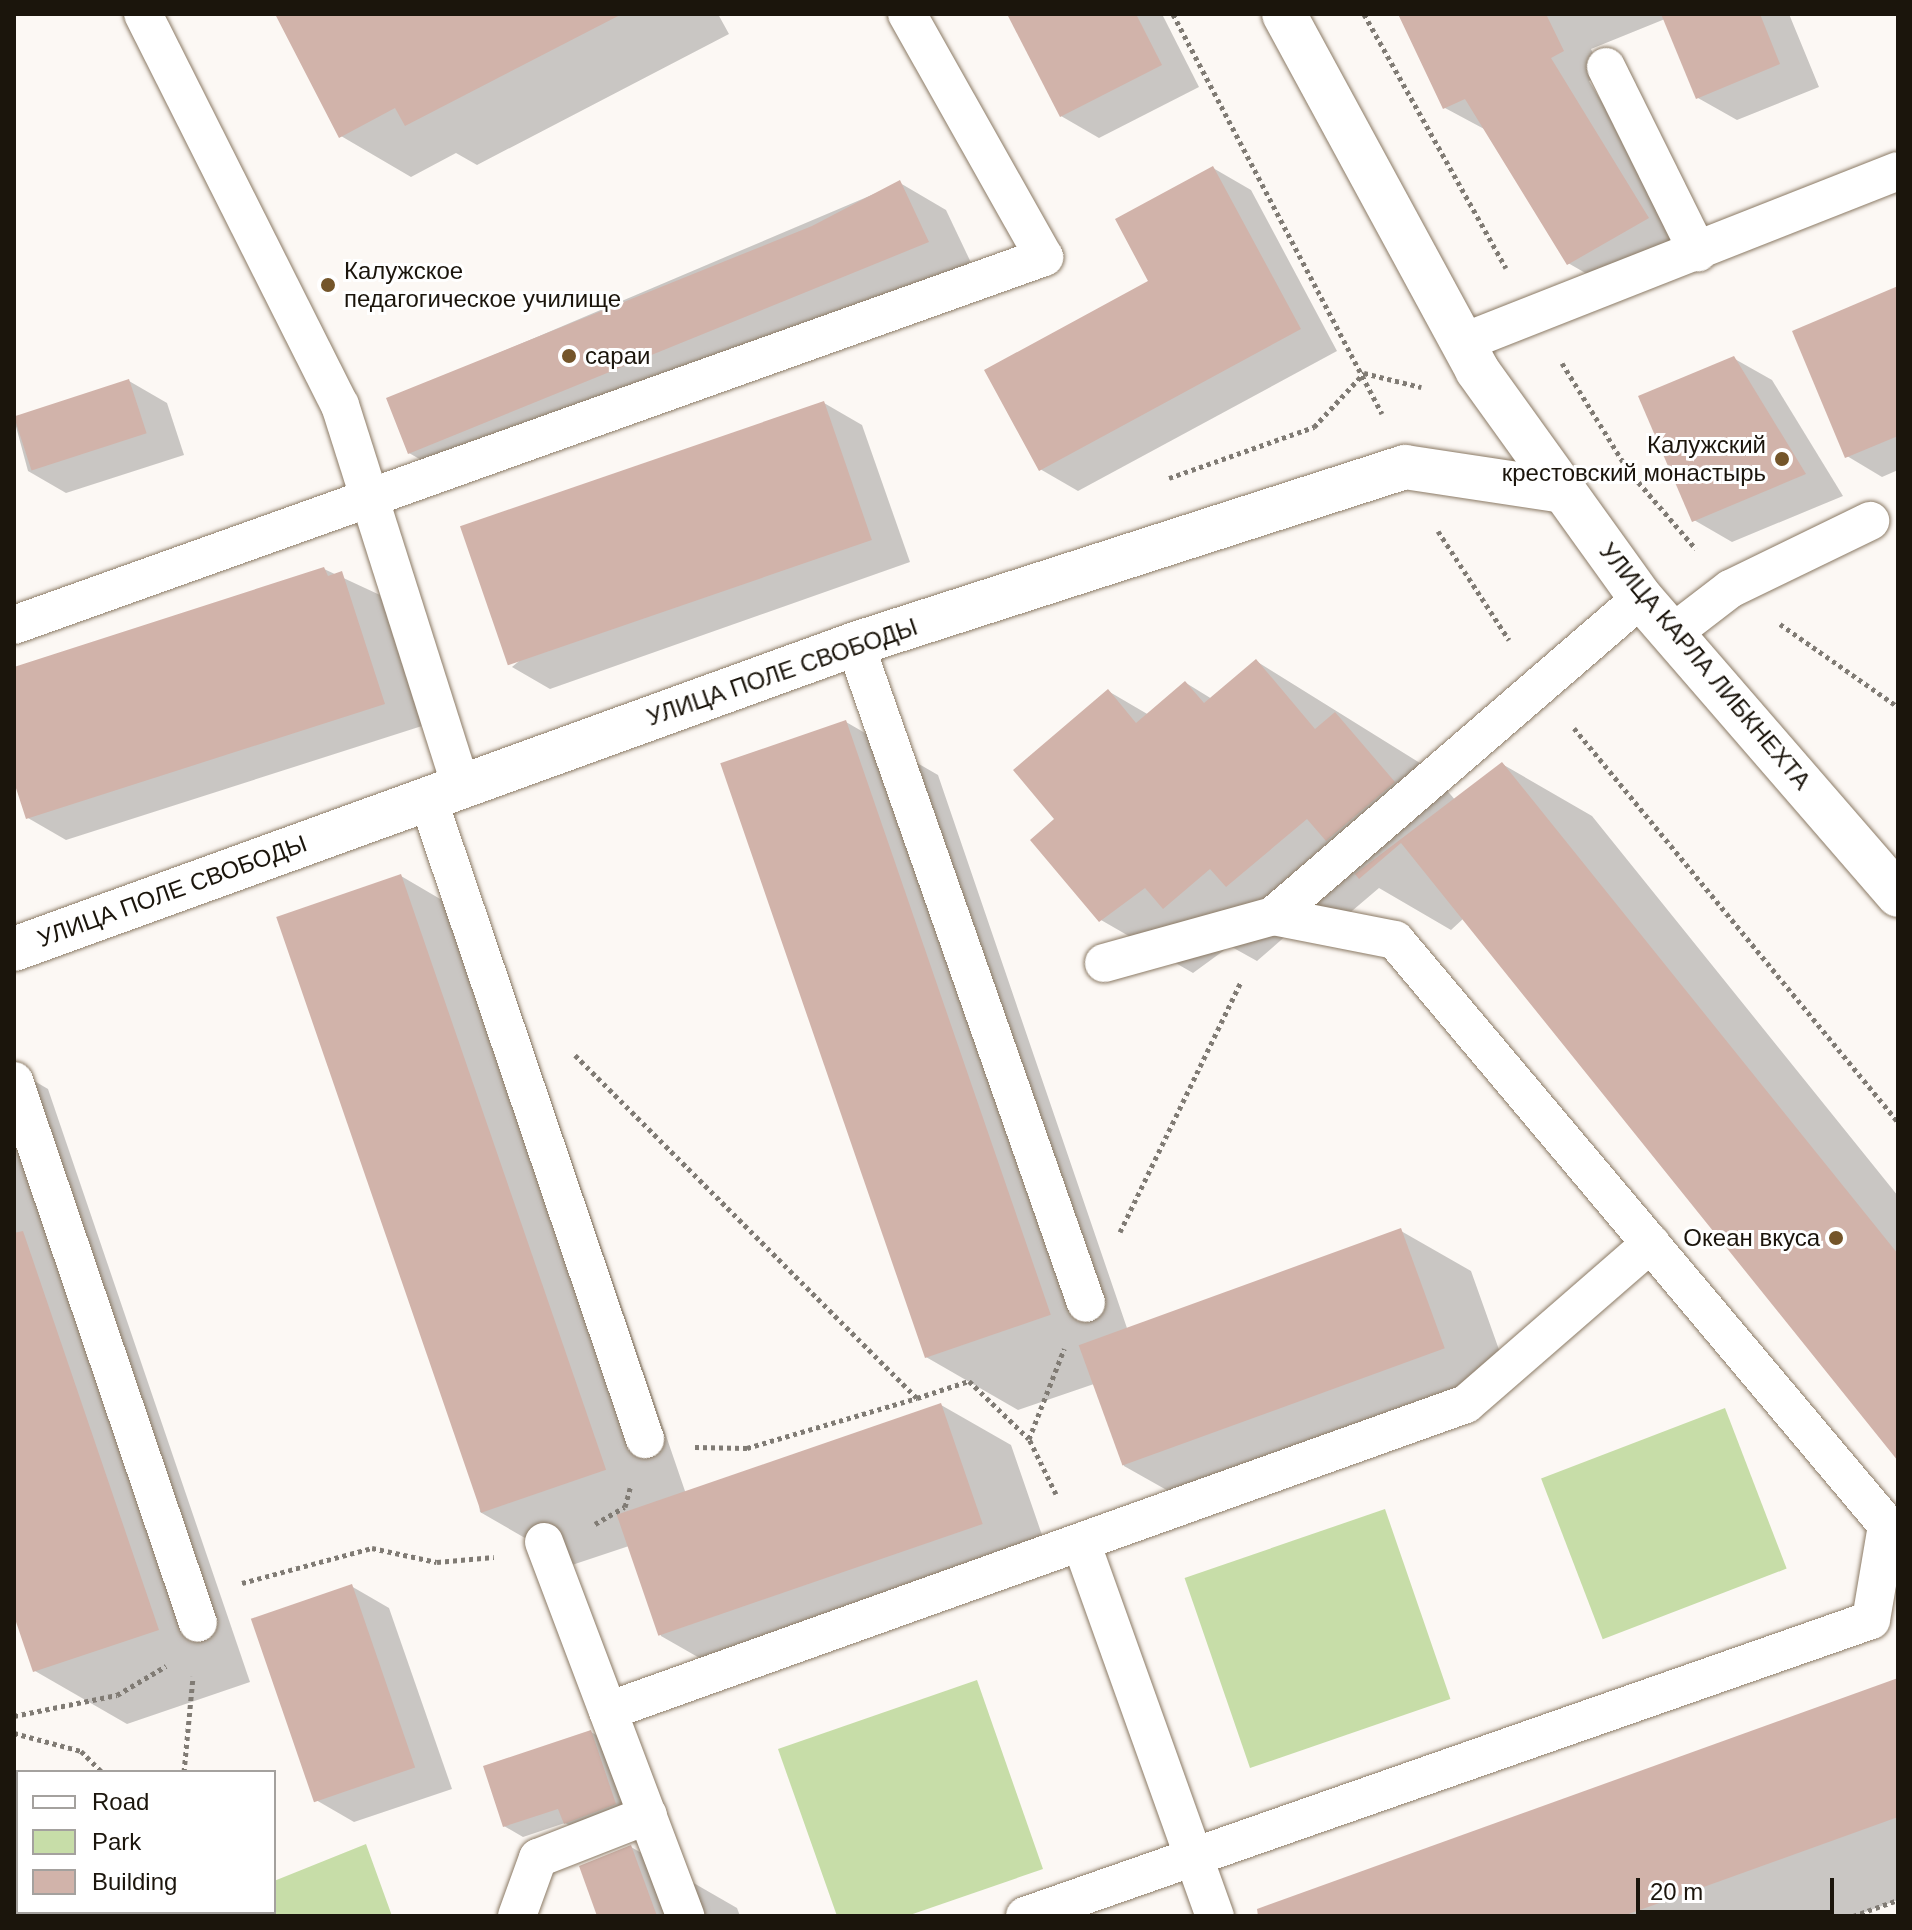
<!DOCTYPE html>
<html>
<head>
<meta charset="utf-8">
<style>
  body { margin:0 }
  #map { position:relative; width:1912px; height:1930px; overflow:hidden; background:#fcf8f4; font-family:Helvetica,sans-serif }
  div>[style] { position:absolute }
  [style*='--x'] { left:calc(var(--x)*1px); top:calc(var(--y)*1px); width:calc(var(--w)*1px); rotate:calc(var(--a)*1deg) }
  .green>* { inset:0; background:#c7dda8; transform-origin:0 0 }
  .shadow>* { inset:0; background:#0003 }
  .building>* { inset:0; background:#d1b3aa; transform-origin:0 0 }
  .path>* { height:5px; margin-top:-2.5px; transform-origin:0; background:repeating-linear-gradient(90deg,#807b74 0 4px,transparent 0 8px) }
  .roads { filter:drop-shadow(0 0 2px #8b7a65) drop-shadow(0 0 2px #8b7a65) }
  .service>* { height:38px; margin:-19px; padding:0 19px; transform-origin:19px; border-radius:19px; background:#fff }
  .minor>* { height:44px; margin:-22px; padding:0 22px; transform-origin:22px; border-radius:22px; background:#fff }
  .tertiary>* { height:44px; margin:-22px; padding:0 22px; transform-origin:22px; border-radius:22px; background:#fff }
  .dots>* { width:22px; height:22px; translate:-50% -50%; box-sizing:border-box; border:4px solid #fff; border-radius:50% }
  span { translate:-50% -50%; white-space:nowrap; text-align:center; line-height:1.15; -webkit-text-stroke:6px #fff; paint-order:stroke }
  .poi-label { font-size:24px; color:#1b150c }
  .left { translate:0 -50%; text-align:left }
  .right { translate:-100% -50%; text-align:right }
  .street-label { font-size:24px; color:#1b150c }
  .frame { position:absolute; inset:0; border:16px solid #1b150c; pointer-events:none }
  .legend { position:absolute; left:16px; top:1770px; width:260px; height:144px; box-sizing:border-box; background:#fff; border:2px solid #a4a19e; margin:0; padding:10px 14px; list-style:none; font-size:24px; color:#1b150c }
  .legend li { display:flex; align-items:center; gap:16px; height:40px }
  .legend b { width:40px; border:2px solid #a4a19e }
  .scale { position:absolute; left:1636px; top:1878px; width:198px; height:36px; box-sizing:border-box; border:4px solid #1b150c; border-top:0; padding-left:10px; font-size:24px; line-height:28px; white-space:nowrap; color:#1b150c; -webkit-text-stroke:6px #fff; paint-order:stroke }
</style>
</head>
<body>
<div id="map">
  <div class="green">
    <div style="left:1725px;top:1408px;width:172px;height:197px;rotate:69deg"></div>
    <div style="left:1385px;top:1509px;width:201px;height:212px;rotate:71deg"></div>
    <div style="clip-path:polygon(977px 1680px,1043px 1869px,907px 1916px,837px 1916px,778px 1749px)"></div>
    <div style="clip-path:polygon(366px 1844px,392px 1916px,185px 1916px,274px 1912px,274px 1881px)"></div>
  </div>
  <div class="shadow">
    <div style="clip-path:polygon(277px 14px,718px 14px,729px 34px,477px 165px,456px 153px,411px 177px,341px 136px)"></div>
    <div style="clip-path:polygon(1010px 14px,1162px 14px,1199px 87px,1099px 138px,1061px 116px)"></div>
    <div style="clip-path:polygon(1400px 14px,1789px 14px,1819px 87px,1737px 120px,1698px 98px,1665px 19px,1591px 49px,1603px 74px,1589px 81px,1687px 241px,1608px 286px,1568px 263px,1486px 130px,1445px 108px)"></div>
    <div style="clip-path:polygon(1213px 168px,1251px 190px,1337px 351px,1078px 491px,1040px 469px)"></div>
    <div style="clip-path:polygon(900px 183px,946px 210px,974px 269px,456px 480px,409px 453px,388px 400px)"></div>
    <div style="clip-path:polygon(1898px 288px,1898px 470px,1882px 477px,1847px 456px)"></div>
    <div style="clip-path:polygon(1733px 358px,1772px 380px,1843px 496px,1732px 542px,1694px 520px)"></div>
    <div style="clip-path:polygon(129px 381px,167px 403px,184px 455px,66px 493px,28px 471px,14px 419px)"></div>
    <div style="clip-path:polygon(824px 403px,862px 425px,910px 562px,550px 689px,512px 667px)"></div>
    <div style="clip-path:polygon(324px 569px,380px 595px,422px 726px,66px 840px,28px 818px,14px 776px,14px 669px)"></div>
    <div style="clip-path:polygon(1256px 661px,1428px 768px,1456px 801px,1502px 764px,1592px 816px,1898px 1196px,1898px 1458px,1464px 918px,1451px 930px,1379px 888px,1319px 939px,1297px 926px,1257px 961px,1230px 946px,1193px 973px,1101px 920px,1057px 820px,1108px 691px,1149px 715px,1186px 683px,1212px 699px)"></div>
    <div style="clip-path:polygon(846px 722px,938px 775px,1128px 1331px,1401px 1231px,1471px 1271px,1513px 1389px,1195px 1506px,1124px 1466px,1094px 1384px,1018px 1410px,926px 1357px)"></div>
    <div style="clip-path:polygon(401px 876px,493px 930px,686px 1494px,941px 1405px,1011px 1445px,1052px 1564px,731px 1676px,661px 1636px,629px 1546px,572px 1565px,480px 1512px)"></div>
    <div style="clip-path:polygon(14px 1069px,48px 1089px,250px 1682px,127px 1724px,35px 1671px,14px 1610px)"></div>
    <div style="clip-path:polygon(351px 1586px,389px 1608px,452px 1789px,354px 1822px,316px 1800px)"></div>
    <div style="clip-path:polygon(1898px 1680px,1898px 1900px,1854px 1916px,1340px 1916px)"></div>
    <div style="clip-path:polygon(591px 1732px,610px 1743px,634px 1814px,584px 1834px,565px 1823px,523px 1837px,504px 1826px)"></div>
    <div style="clip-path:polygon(631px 1847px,737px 1908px,740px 1916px,599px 1916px)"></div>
  </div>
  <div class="building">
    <div style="clip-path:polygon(275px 14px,622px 14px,405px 126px,395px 108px,339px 138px)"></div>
    <div style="clip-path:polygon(1007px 14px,1136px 14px,1162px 65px,1060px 117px)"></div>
    <div style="clip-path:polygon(1398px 14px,1546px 14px,1564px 51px,1551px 58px,1649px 218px,1567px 265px,1465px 99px,1443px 109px)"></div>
    <div style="clip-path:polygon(1661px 14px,1760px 14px,1780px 64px,1696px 99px)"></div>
    <div style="clip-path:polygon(1213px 166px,1301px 329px,1039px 471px,984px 370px,1148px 281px,1115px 219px)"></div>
    <div style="clip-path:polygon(900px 180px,929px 242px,408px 454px,386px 398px,812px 226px)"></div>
    <div style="clip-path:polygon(1898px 286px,1898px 436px,1845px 458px,1792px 331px)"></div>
    <div style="clip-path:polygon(1734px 356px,1806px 474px,1692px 522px,1638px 396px)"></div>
    <div style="left:129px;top:379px;width:57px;height:121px;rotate:72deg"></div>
    <div style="left:824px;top:401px;width:147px;height:385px;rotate:71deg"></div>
    <div style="clip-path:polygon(324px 567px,328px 576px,342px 571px,385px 704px,26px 819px,14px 782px,14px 667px)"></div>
    <div style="clip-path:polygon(1256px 659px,1315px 729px,1335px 712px,1395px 782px,1326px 841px,1307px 819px,1226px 887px,1210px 869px,1163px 909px,1145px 888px,1099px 922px,1030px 840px,1054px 819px,1013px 770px,1108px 689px,1136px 723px,1185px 681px,1204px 703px)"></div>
    <div style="left:846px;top:720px;width:629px;height:133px;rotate:71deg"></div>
    <div style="clip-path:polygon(1502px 762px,1898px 1254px,1898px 1461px,1401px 843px,1359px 879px,1355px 874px)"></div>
    <div style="left:401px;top:874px;width:630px;height:132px;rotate:71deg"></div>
    <div style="left:1401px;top:1228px;width:128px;height:343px;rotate:70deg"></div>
    <div style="clip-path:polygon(23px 1231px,159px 1630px,33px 1672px,14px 1616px,14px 1233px)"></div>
    <div style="left:941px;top:1403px;width:128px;height:343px;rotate:71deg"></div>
    <div style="left:352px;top:1584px;width:194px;height:107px;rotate:71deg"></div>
    <div style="clip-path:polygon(1898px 1678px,1898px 1817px,1623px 1916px,1258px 1916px,1257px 1909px)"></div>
    <div style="clip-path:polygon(591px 1730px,616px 1804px,564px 1824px,558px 1809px,503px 1827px,483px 1766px)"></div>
    <div style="clip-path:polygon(631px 1845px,657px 1916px,597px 1916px,579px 1866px)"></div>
  </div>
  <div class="path">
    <div style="--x:1173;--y:14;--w:451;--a:62.4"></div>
    <div style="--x:1364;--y:14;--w:291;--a:60.8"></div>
    <div style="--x:1562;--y:363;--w:126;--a:58.3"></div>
    <div style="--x:1628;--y:470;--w:104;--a:49.3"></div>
    <div style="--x:1169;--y:478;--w:154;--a:-19.4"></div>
    <div style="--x:1314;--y:427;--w:74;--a:-47.2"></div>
    <div style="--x:1364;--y:373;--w:59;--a:13.8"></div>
    <div style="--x:1438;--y:531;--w:130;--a:56.9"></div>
    <div style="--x:1780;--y:624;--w:144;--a:35.1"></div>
    <div style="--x:1574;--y:728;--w:510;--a:50.57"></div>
    <div style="--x:575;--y:1055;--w:484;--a:45.1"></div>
    <div style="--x:917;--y:1398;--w:55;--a:-18.1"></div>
    <div style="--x:969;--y:1381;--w:83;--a:44"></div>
    <div style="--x:1120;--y:1232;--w:278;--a:-64.2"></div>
    <div style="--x:695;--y:1447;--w:52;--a:1.1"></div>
    <div style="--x:747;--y:1448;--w:177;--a:-16.4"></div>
    <div style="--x:1056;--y:1494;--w:61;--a:-116.1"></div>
    <div style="--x:1029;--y:1439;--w:97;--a:-68.7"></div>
    <div style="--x:595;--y:1524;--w:34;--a:-30"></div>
    <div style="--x:625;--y:1507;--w:20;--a:-75"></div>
    <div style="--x:242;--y:1583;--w:135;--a:-15.1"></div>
    <div style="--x:372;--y:1548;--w:66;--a:12.2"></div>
    <div style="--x:437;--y:1562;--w:57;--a:-5"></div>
    <div style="--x:14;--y:1716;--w:105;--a:-11.5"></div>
    <div style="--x:117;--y:1695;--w:57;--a:-30.6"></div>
    <div style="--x:14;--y:1733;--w:69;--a:15"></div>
    <div style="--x:81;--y:1751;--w:30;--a:45"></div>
    <div style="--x:184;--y:1772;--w:96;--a:-84.6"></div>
    <div style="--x:212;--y:1912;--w:4;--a:76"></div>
    <div style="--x:1853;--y:1916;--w:48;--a:-19.6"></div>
  </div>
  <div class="roads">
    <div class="service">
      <div style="--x:143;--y:14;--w:438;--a:63.3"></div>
      <div style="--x:340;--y:405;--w:401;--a:72.4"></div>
      <div style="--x:1606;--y:67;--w:207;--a:63.6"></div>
      <div style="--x:1464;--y:342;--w:466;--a:-21.5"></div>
      <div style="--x:14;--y:625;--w:1094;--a:-19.66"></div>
      <div style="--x:1044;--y:257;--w:279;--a:-119.4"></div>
      <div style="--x:1674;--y:632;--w:71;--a:-37.5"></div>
      <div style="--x:1730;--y:589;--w:156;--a:-25.9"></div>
      <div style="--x:855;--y:644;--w:698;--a:70.68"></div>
      <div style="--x:428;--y:799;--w:676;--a:71.27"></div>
      <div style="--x:1104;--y:963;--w:175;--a:-15.5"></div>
      <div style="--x:1273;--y:916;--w:486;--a:-40.8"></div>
      <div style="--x:14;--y:1081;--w:572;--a:71.25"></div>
      <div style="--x:544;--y:1542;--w:400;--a:69.3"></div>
      <div style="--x:1082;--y:1545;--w:394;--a:70.3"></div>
      <div style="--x:608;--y:1711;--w:911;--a:-19.69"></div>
      <div style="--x:1466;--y:1404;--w:245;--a:-41"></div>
      <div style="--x:517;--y:1916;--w:62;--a:-70.1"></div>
      <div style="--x:538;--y:1858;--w:118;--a:-21.4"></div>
      <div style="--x:1025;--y:1916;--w:896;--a:-19.28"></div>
      <div style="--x:1871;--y:1620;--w:96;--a:-80.4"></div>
      <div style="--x:1887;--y:1525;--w:764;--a:-130.06"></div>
      <div style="--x:1395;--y:940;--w:124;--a:-168.9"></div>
    </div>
    <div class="minor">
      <div style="--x:14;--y:949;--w:895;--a:-19.93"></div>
      <div style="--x:855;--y:644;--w:578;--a:-17.84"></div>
      <div style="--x:1405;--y:467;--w:160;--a:8.6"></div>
    </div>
    <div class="tertiary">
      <div style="--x:1284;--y:14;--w:405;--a:61.5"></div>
      <div style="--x:1477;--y:370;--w:281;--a:54.3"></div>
      <div style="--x:1641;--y:598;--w:393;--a:49.1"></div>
    </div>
  </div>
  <div class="dots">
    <div style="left:328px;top:285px;background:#74552a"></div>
    <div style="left:569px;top:356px;background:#74552a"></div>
    <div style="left:1782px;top:459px;background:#74552a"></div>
    <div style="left:1836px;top:1238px;background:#74552a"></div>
  </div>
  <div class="poi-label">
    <span class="left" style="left:344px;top:285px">Калужское<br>педагогическое училище</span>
    <span class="left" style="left:585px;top:356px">сараи</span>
    <span class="right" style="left:1766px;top:459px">Калужский<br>крестовский монастырь</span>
    <span class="right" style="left:1820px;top:1238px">Океан вкуса</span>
  </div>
  <div class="street-label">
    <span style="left:1705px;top:666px;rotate:50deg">УЛИЦА КАРЛА ЛИБКНЕХТА</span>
    <span style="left:782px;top:672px;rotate:-19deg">УЛИЦА ПОЛЕ СВОБОДЫ</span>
    <span style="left:172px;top:891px;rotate:-20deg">УЛИЦА ПОЛЕ СВОБОДЫ</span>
  </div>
  <div class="frame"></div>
  <ul class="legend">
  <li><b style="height:10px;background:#fff"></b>Road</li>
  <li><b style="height:22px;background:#c7dda8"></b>Park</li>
  <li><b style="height:22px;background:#d1b3aa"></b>Building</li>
  </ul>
  <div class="scale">20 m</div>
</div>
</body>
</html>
